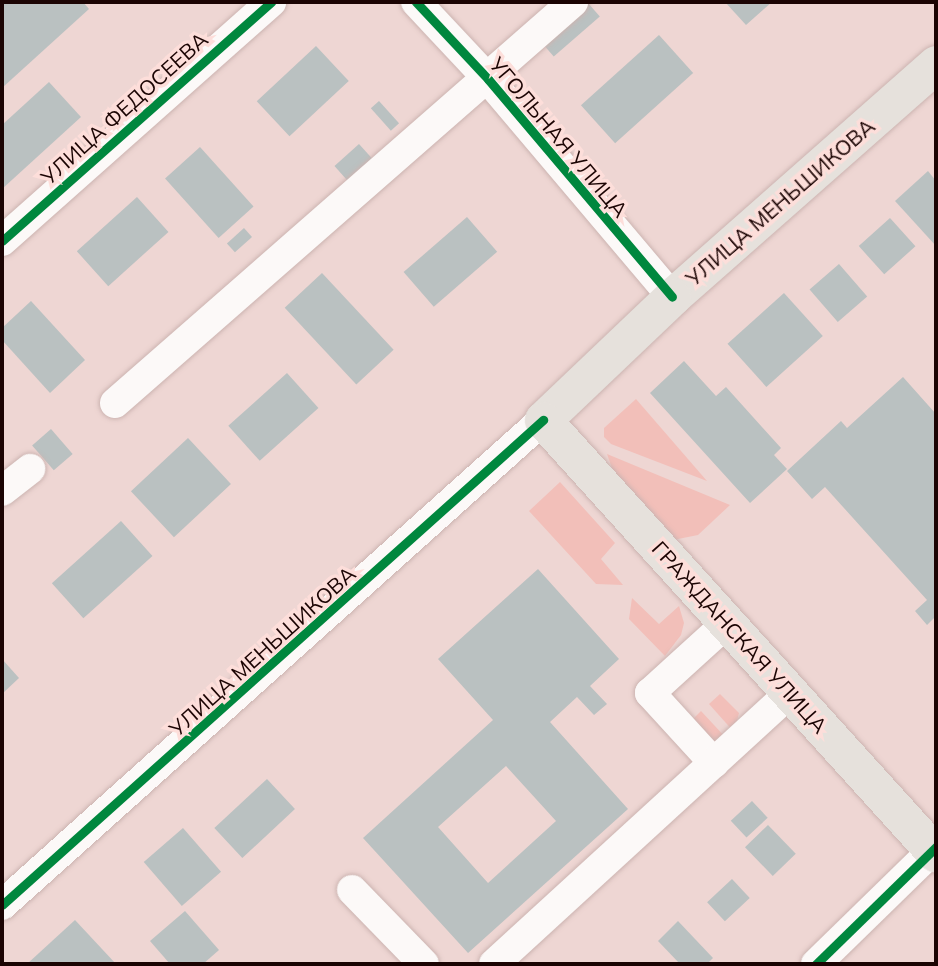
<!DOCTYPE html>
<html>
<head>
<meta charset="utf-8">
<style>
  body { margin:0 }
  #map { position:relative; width:938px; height:966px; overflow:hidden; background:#eed6d3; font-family:Mulish,sans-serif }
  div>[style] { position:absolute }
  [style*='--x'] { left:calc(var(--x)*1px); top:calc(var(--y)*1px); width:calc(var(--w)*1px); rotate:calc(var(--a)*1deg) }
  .green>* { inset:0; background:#f2bfb9 }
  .building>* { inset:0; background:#bac1c1; transform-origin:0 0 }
  .roads { filter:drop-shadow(0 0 2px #ccb4b1) drop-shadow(0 0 2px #ccb4b1) }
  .minor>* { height:30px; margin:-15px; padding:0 15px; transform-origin:15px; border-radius:15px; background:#fcf9f8 }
  .major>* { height:37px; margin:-18.5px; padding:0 18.5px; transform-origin:18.5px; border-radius:18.5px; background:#e6e1dc }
  .cycleway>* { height:9px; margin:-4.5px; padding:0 4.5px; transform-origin:4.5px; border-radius:4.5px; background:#00873e }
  span { translate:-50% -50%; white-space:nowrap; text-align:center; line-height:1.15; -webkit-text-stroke:7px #fddeda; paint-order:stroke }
  .street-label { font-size:21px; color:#1b0403 }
  .frame { position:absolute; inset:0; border:4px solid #1b0403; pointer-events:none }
</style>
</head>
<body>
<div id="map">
  <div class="green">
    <div style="clip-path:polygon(636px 399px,707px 481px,611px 444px,604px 437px,604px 428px)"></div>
    <div style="clip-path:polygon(607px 454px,730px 505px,698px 535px,673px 540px,614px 474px)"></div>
    <div style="clip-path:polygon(560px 482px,615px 543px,601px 559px,623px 585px,596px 584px,529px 511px)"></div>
    <div style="clip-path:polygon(632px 598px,659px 624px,679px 606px,684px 623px,681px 635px,665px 656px,629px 619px)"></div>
    <div style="clip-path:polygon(720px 694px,739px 713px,734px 732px,709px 704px)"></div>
    <div style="clip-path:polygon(701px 711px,727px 739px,714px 744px,690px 722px)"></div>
  </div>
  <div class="building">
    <div style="clip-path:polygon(2px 2px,83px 2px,89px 9px,2px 88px)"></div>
    <div style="clip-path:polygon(725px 2px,772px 2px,746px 25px)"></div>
    <div style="left:588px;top:3px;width:18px;height:61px;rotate:49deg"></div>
    <div style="left:659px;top:35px;width:51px;height:105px;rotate:48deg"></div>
    <div style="left:316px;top:46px;width:48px;height:81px;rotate:47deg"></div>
    <div style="clip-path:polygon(49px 82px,81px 117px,2px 189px,2px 125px)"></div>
    <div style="left:379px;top:101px;width:30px;height:11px;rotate:48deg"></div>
    <div style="left:359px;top:144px;width:28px;height:33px;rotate:48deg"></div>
    <div style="left:200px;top:147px;width:80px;height:47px;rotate:48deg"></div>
    <div style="clip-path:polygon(928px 171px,936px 181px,936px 246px,895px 201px)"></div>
    <div style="left:137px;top:197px;width:47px;height:81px;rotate:48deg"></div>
    <div style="left:467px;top:217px;width:46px;height:84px;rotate:49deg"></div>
    <div style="left:890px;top:218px;width:38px;height:42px;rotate:48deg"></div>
    <div style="left:244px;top:228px;width:12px;height:23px;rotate:48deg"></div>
    <div style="left:839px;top:264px;width:43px;height:39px;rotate:49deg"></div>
    <div style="left:322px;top:273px;width:105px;height:51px;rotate:47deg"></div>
    <div style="left:784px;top:293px;width:58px;height:76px;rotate:48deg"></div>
    <div style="clip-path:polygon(31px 301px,85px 360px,50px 393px,2px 340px,2px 328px)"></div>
    <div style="clip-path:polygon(684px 361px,716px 396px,726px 387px,781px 448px,774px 455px,787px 469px,750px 503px,650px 393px)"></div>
    <div style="left:287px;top:373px;width:47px;height:79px;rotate:48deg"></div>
    <div style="clip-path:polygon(903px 377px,936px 414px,936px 616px,927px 625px,915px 611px,927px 600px,825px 487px,812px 499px,787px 471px,841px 421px,847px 428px)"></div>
    <div style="left:51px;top:429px;width:33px;height:25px;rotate:49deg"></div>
    <div style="left:188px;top:438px;width:63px;height:78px;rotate:47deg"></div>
    <div style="left:121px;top:521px;width:47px;height:93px;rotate:48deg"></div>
    <div style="clip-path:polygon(evenodd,538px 569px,619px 659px,590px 686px,607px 704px,594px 715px,577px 697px,550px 722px,628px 809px,468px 953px,363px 838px,493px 720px,438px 659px,538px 569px,506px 766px,556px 821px,488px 883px,438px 827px,506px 766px)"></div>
    <div style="clip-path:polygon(2px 659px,19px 678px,2px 694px)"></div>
    <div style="left:267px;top:779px;width:41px;height:72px;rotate:47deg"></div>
    <div style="left:752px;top:801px;width:23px;height:29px;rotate:47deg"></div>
    <div style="left:768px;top:825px;width:40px;height:32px;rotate:46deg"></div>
    <div style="left:183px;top:828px;width:58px;height:52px;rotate:49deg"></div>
    <div style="left:732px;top:879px;width:26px;height:34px;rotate:47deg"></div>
    <div style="clip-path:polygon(185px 911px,219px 950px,203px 964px,170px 964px,150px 941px)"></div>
    <div style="clip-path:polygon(75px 920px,116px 964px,27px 964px)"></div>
    <div style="clip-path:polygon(678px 921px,713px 958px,707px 964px,680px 964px,658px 941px)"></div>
  </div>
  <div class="roads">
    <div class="minor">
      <div style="--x:416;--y:2;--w:105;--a:46.9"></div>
      <div style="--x:488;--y:79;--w:285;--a:49.8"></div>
      <div style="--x:2;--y:241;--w:360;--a:-41.6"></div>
      <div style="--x:115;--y:403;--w:609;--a:-41.2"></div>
      <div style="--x:2;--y:491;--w:36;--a:-38"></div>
      <div style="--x:714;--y:763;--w:95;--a:-132.4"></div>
      <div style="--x:650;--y:693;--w:104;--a:-42.3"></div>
      <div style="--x:352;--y:890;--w:103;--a:45.8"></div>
      <div style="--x:2;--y:905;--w:727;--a:-41.88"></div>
      <div style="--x:494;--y:964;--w:401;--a:-42.5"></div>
      <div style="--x:816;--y:964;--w:168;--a:-44.3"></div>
    </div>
    <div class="major">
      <div style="--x:936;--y:64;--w:352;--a:138.6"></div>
      <div style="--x:672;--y:297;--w:178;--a:136.4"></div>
      <div style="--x:543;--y:420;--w:585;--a:47.84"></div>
    </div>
  </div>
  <div class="cycleway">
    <div style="--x:416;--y:2;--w:105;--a:46.9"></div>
    <div style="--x:488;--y:79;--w:285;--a:49.8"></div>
    <div style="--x:2;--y:241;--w:360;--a:-41.6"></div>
    <div style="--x:2;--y:905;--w:727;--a:-41.88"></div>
    <div style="--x:816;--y:964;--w:168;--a:-44.3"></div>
  </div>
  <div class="street-label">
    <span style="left:124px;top:108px;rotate:-42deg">УЛИЦА ФЕДОСЕЕВА</span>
    <span style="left:559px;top:137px;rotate:50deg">УГОЛЬНАЯ УЛИЦА</span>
    <span style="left:780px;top:202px;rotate:-41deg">УЛИЦА МЕНЬШИКОВА</span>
    <span style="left:740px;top:637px;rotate:48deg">ГРАЖДАНСКАЯ УЛИЦА</span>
    <span style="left:262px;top:651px;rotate:-42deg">УЛИЦА МЕНЬШИКОВА</span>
  </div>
  <div class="frame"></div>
</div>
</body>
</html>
